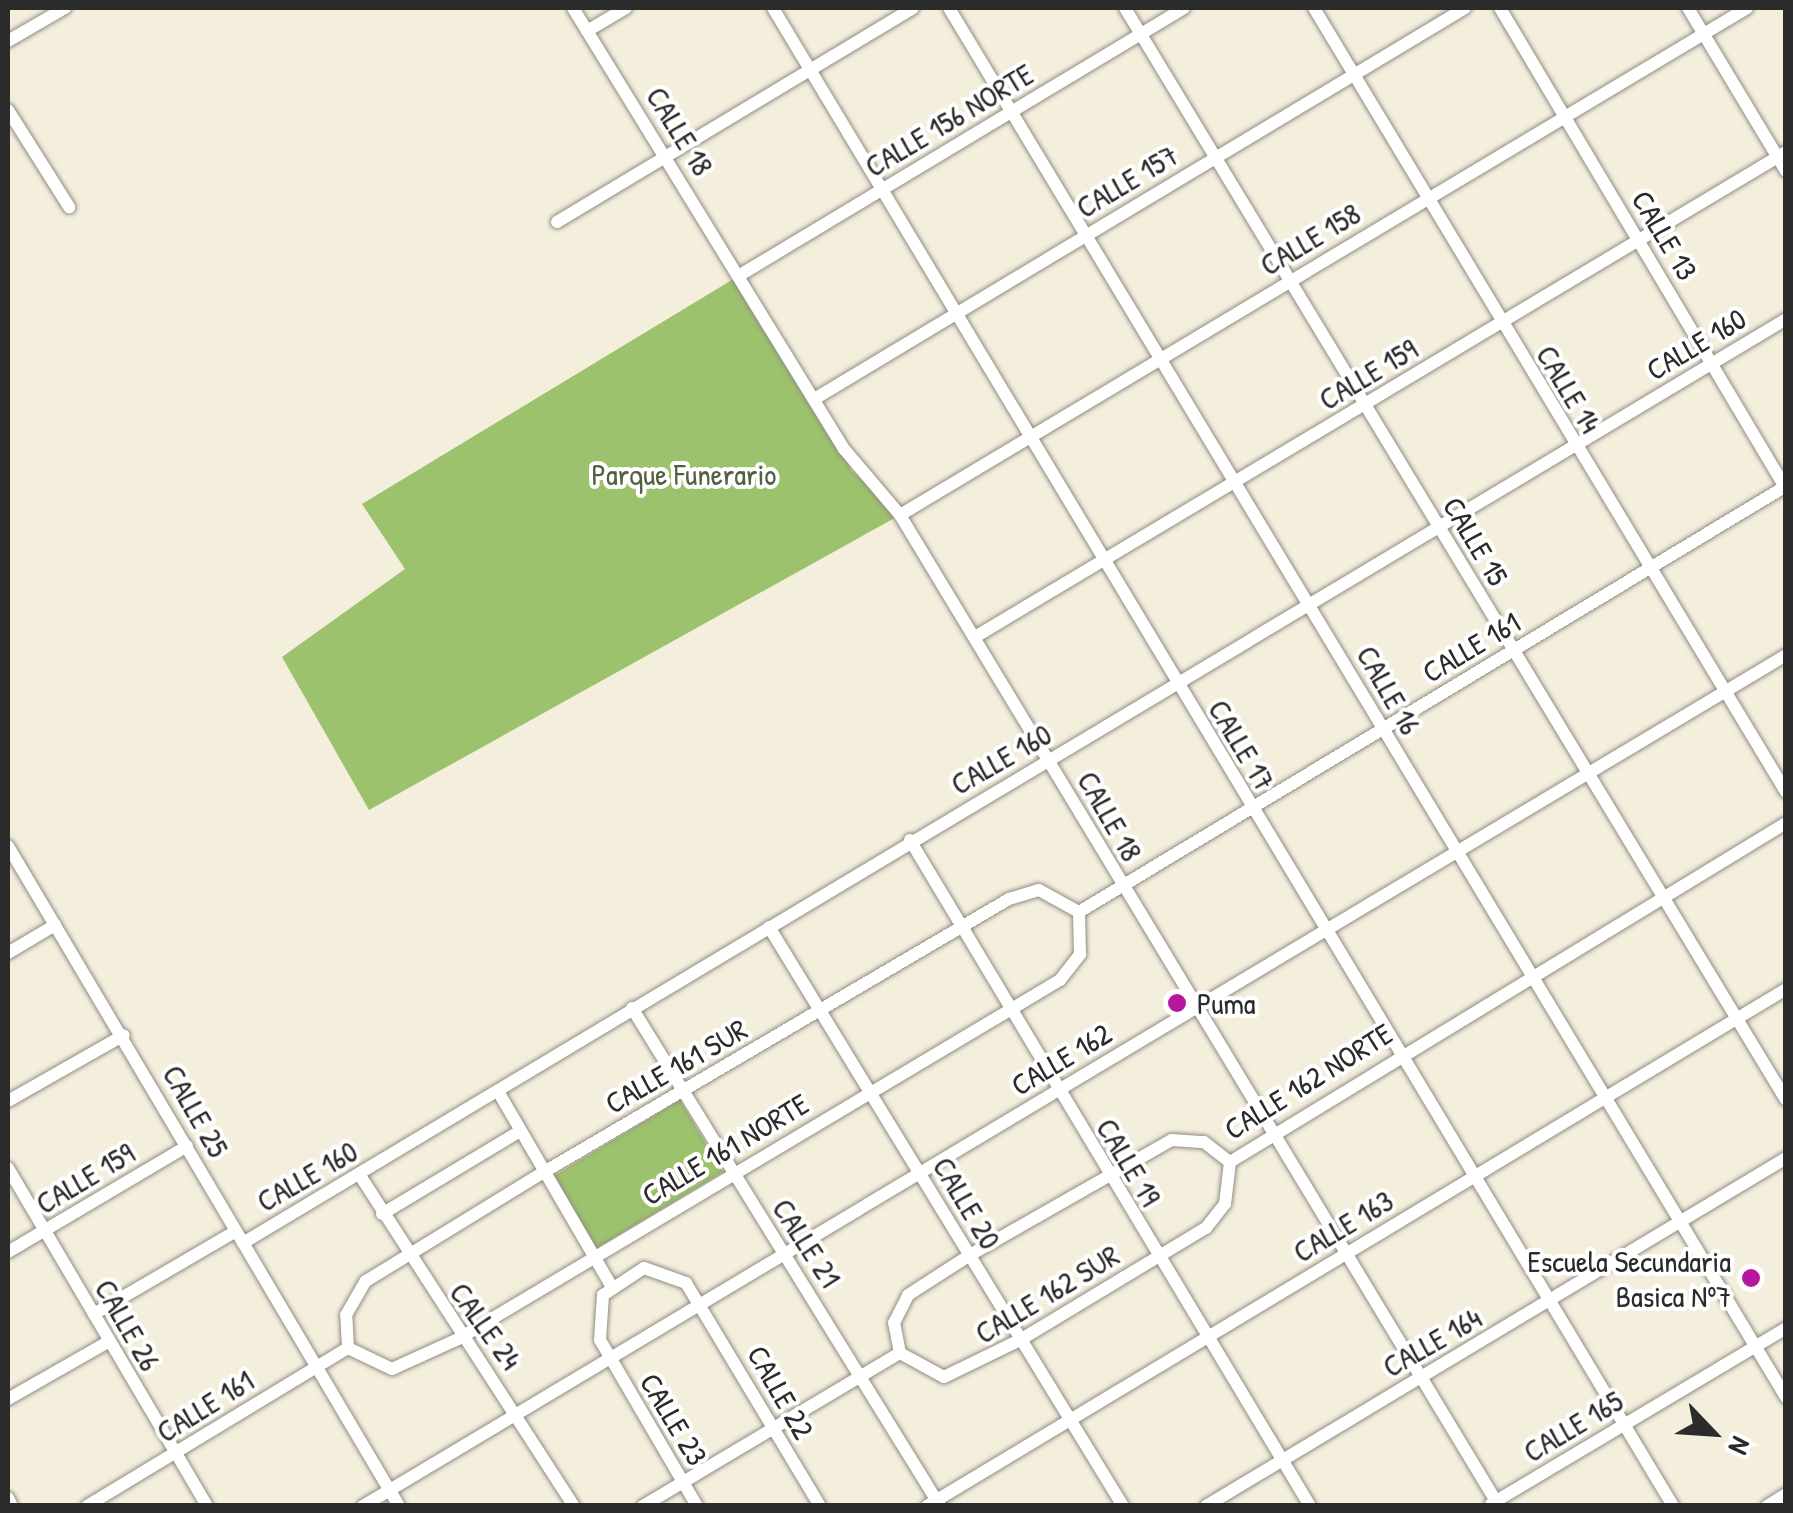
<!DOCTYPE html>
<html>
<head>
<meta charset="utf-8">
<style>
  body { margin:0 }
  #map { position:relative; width:1793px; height:1513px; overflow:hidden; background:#f4eedc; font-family:"Patrick Hand",sans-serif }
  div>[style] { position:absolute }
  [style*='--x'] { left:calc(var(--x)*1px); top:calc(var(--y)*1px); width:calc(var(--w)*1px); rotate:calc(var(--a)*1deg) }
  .green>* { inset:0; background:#9dc26d; transform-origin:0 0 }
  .roads { filter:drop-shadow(0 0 2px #908c84) drop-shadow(0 0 2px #908c84) }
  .minor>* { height:12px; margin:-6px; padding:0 6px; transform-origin:6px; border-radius:6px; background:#fff }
  .dots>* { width:28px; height:28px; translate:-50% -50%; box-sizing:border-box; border:5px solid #fff; border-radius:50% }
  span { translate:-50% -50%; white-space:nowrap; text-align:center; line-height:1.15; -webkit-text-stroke:8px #fff; paint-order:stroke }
  .street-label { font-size:30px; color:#2b2b2b }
  .park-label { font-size:30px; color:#536042 }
  .poi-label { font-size:30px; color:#2b2b2b }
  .left { translate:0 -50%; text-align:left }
  .right { translate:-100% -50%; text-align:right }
  .frame { position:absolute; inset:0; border:10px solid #2b2b2b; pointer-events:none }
  .north { position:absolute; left:1663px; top:1383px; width:100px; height:100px; -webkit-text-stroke:8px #fff; paint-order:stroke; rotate:115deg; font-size:28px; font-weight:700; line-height:40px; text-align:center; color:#2b2b2b }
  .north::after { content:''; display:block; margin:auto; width:35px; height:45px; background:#2b2b2b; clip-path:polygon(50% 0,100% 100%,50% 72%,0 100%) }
</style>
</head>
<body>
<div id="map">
  <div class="green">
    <div style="clip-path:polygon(740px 275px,852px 471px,900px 515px,369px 810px,282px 657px,405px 569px,362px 504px)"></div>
    <div style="left:680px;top:1100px;width:84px;height:148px;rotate:59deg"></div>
  </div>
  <div class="roads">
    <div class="minor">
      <div style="--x:573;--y:8;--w:518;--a:58.43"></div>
      <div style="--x:844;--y:449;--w:87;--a:49.7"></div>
      <div style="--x:900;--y:515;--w:1158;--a:58.85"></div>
      <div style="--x:773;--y:8;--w:1748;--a:59"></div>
      <div style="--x:949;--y:8;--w:1622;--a:58.93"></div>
      <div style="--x:1125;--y:8;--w:1276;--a:58.81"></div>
      <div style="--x:1314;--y:8;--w:915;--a:58.95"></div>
      <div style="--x:1500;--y:8;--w:560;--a:59.26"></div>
      <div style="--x:1688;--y:8;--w:190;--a:59"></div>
      <div style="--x:587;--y:31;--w:45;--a:-30.5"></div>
      <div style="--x:8;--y:41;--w:66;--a:-30.1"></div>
      <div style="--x:8;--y:110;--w:115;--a:57.8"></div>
      <div style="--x:557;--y:222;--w:415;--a:-31"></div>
      <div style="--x:740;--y:275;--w:518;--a:-31.02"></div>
      <div style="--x:816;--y:398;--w:757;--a:-31"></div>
      <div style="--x:900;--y:515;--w:987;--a:-30.9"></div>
      <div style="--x:975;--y:637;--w:945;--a:-30.88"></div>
      <div style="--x:910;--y:840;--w:777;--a:59.01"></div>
      <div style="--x:8;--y:846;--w:767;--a:59.36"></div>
      <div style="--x:1079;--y:912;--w:825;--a:-31.07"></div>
      <div style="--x:769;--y:927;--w:679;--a:58.56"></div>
      <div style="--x:8;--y:953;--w:55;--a:-30.8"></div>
      <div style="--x:632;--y:1008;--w:586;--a:58.26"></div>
      <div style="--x:499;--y:1093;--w:221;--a:59.8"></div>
      <div style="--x:8;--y:1101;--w:133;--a:-29.6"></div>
      <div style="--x:8;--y:1168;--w:392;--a:59.5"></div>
      <div style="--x:359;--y:1174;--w:396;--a:57.1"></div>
      <div style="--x:382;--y:1214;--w:161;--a:-31"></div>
      <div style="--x:243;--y:1243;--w:1799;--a:-30.91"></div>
      <div style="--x:8;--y:1252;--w:208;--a:-30.6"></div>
      <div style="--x:94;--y:1314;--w:164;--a:-30.3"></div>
      <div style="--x:348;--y:1348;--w:49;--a:25.5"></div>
      <div style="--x:392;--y:1369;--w:72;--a:-24.4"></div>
      <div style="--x:458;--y:1339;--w:701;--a:-30.81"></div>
      <div style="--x:1060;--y:980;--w:33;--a:-52"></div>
      <div style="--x:1080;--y:954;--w:42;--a:-91.4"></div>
      <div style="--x:348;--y:1348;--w:33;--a:-93"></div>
      <div style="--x:346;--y:1315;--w:39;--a:-60"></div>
      <div style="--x:366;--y:1281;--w:209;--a:-31.5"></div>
      <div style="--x:544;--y:1172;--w:539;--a:-30.42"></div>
      <div style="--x:1009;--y:899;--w:31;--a:-17"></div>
      <div style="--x:1039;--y:890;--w:46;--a:28.8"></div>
      <div style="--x:900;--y:1353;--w:50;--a:28.6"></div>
      <div style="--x:944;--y:1377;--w:85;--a:-26"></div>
      <div style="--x:1020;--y:1340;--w:217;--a:-31.1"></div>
      <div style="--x:1206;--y:1228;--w:31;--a:-52"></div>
      <div style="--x:1225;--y:1204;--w:42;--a:-83.2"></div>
      <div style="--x:8;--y:1399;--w:115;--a:-29.7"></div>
      <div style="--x:8;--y:1498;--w:9;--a:63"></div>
      <div style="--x:1491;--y:1504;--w:344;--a:-30.8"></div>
      <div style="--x:87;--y:1506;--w:305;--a:-31.2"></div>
      <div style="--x:363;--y:1506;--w:1658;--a:-30.88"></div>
      <div style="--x:643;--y:1506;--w:299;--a:-30.8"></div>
      <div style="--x:900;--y:1353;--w:31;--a:-101"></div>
      <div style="--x:894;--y:1323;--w:31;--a:-63"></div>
      <div style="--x:908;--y:1295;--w:74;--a:-32.8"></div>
      <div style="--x:970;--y:1255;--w:232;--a:-29.7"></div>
      <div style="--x:1172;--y:1140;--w:32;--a:4"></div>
      <div style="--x:1204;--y:1142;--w:33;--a:38"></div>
      <div style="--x:1230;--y:1162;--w:651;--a:-31.37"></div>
      <div style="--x:697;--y:1506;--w:192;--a:-120.3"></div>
      <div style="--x:600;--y:1340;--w:45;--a:-86.2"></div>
      <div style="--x:603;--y:1295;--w:49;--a:-33.4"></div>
      <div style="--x:644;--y:1268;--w:45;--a:19.7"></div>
      <div style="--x:686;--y:1283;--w:260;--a:59"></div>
      <div style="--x:927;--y:1506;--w:1003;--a:-31.04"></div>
      <div style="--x:1206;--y:1506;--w:676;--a:-30.96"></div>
      <div style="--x:1767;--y:1506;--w:22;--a:-32"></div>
    </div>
  </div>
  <div class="dots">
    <div style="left:1177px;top:1003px;background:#b5179e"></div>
    <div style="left:1751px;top:1278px;background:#b5179e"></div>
  </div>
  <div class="street-label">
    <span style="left:949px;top:120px;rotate:-31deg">CALLE 156 NORTE</span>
    <span style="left:680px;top:131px;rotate:58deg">CALLE 18</span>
    <span style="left:1127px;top:181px;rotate:-31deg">CALLE 157</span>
    <span style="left:1665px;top:235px;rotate:59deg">CALLE 13</span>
    <span style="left:1310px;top:239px;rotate:-31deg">CALLE 158</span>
    <span style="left:1696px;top:344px;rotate:-31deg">CALLE 160</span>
    <span style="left:1368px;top:374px;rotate:-31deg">CALLE 159</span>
    <span style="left:1569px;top:389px;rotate:59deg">CALLE 14</span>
    <span style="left:1476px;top:541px;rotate:59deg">CALLE 15</span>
    <span style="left:1471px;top:647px;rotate:-31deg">CALLE 161</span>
    <span style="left:1389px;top:690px;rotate:60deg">CALLE 16</span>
    <span style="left:1242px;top:745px;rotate:59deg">CALLE 17</span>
    <span style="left:1001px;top:759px;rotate:-30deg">CALLE 160</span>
    <span style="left:1110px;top:816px;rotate:60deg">CALLE 18</span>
    <span style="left:1061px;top:1059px;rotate:-31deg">CALLE 162</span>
    <span style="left:676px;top:1066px;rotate:-30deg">CALLE 161 SUR</span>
    <span style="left:1308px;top:1081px;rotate:-32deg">CALLE 162 NORTE</span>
    <span style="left:196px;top:1111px;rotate:60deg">CALLE 25</span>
    <span style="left:725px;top:1149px;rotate:-31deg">CALLE 161 NORTE</span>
    <span style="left:1129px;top:1162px;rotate:59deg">CALLE 19</span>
    <span style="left:307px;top:1176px;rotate:-30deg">CALLE 160</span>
    <span style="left:85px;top:1178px;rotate:-31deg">CALLE 159</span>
    <span style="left:967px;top:1203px;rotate:59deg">CALLE 20</span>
    <span style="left:1343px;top:1226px;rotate:-31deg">CALLE 163</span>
    <span style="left:807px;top:1243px;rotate:57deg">CALLE 21</span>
    <span style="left:1047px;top:1294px;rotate:-31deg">CALLE 162 SUR</span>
    <span style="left:128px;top:1325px;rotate:60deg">CALLE 26</span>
    <span style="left:486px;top:1326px;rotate:54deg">CALLE 24</span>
    <span style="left:1432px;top:1342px;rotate:-30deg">CALLE 164</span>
    <span style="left:781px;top:1392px;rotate:60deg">CALLE 22</span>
    <span style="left:205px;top:1406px;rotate:-32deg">CALLE 161</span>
    <span style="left:674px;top:1419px;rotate:59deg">CALLE 23</span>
    <span style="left:1573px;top:1426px;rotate:-31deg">CALLE 165</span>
  </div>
  <div class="park-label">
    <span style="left:684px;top:474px">Parque Funerario</span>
  </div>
  <div class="poi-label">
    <span class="left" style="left:1197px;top:1003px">Puma</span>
    <span class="right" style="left:1731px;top:1278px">Escuela Secundaria<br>Basica Nº7</span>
  </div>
  <div class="frame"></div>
  <div class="north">N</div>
</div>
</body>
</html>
